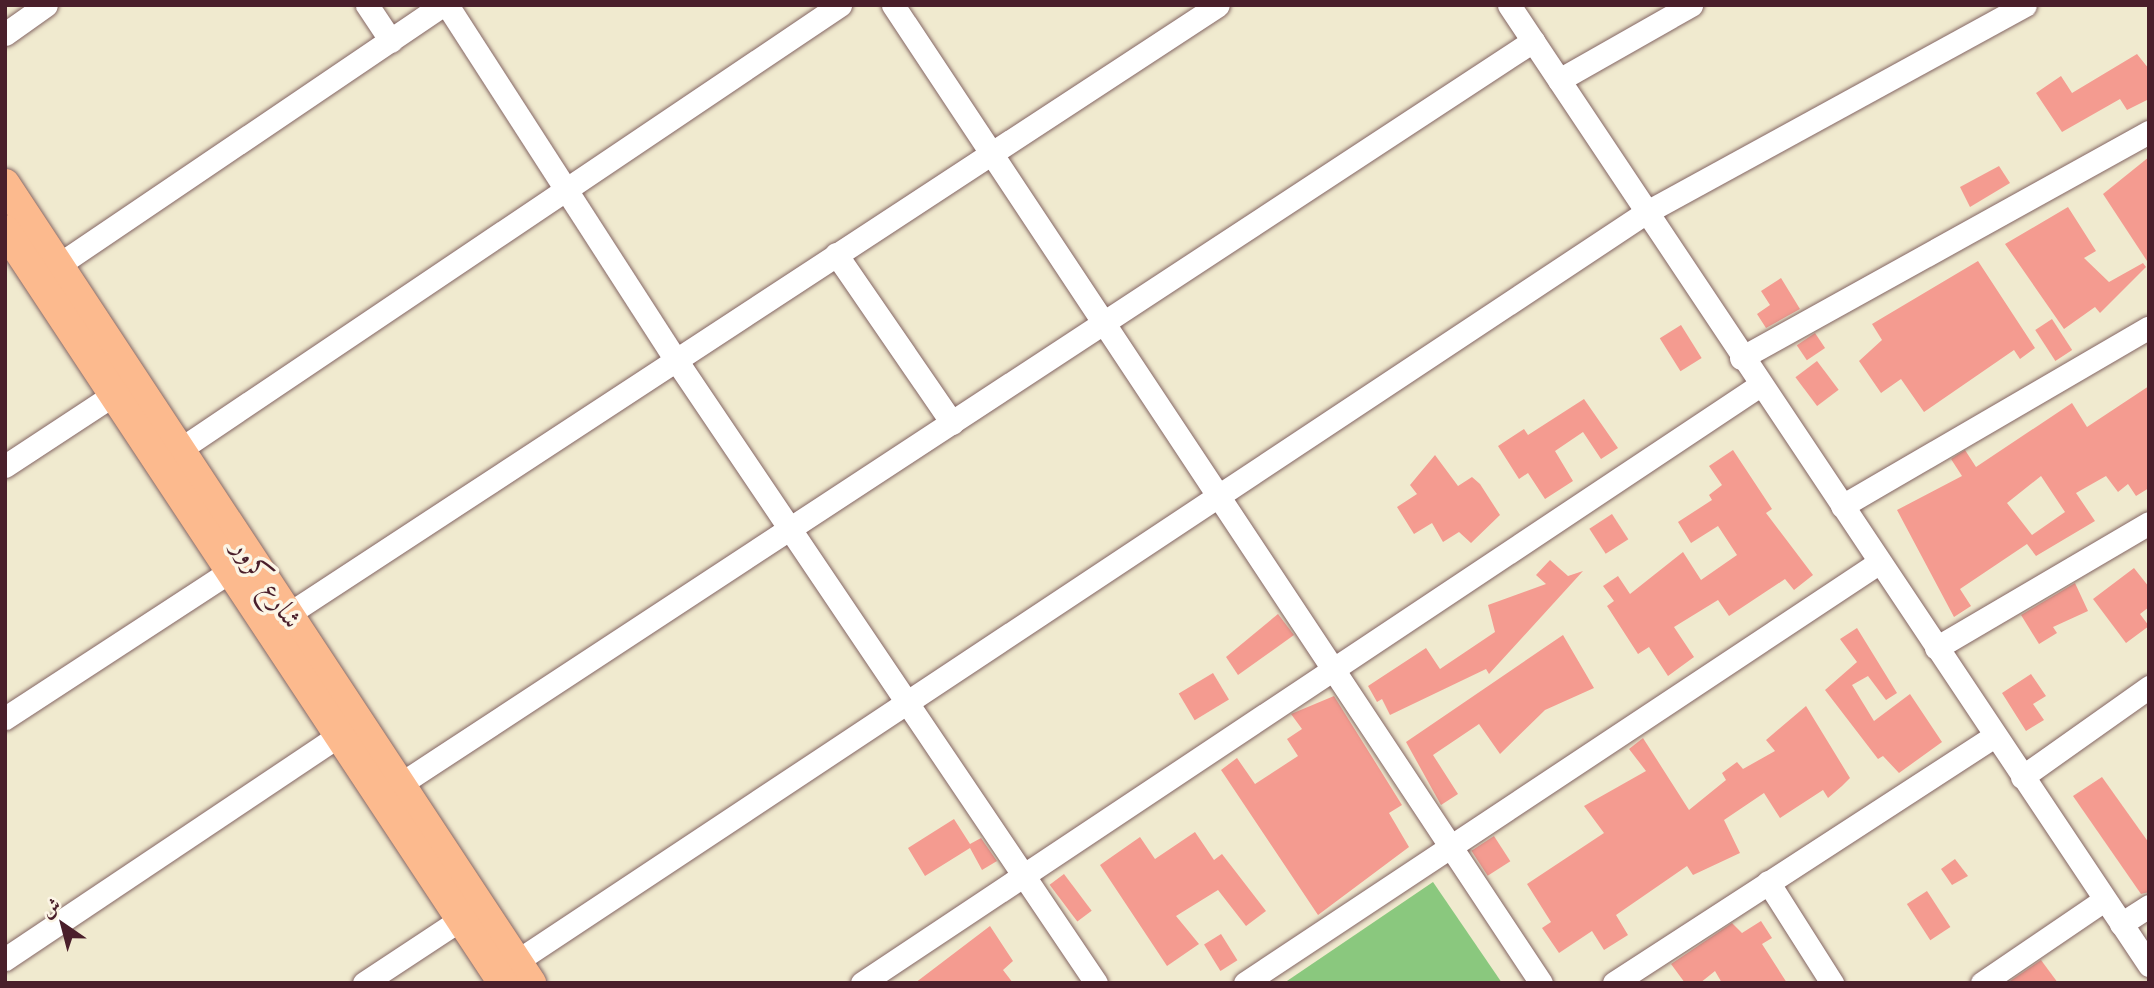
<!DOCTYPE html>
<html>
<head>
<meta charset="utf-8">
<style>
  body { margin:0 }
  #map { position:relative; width:2154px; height:988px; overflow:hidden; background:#f0eacf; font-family:"EB Garamond",Amiri,serif }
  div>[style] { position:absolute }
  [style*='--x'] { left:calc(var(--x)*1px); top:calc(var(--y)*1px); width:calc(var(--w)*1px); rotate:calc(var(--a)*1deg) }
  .green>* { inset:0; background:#8ac87e }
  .building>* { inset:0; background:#f49b90; transform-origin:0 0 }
  .roads { filter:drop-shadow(0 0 2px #846664) drop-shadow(0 0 2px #846664) }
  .minor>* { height:23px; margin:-11.5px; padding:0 11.5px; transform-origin:11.5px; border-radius:11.5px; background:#fff }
  .major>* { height:30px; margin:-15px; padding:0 15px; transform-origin:15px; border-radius:15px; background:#fcba8e }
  span { translate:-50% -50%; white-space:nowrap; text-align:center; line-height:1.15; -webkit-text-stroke:7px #fcf5e5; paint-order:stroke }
  .street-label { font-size:28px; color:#4a1f2b }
  .frame { position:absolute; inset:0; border:7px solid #4a1f2b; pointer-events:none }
  .north { position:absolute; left:28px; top:890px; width:70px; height:70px; -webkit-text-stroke:5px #fcf5e5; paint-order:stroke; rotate:325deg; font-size:19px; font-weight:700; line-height:28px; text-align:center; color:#4a1f2b }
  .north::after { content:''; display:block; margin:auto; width:24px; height:32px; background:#4a1f2b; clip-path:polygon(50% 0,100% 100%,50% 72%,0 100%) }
</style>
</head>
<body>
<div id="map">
  <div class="green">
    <div style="clip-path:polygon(1433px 882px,1502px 983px,1284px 983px)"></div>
  </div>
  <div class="building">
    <div style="clip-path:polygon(2137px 54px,2149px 69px,2149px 99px,2127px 110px,2120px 99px,2062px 132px,2036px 93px,2061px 76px,2072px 93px)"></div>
    <div style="clip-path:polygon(2149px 157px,2149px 264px,2103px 194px)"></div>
    <div style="clip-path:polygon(1999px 166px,2010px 183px,1970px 207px,1960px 187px)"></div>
    <div style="clip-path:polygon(2068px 207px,2096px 251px,2084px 258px,2109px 282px,2143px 263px,2146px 267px,2100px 313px,2095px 307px,2064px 329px,2005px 244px)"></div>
    <div style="clip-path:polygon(1978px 261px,2035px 348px,2020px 359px,2014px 350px,1924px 412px,1901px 379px,1881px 393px,1859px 361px,1882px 340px,1872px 324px)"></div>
    <div style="clip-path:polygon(1781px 278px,1800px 309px,1766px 328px,1757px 314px,1770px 305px,1761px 291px)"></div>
    <div style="left:2052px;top:319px;width:37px;height:20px;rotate:57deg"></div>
    <div style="left:1681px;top:325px;width:39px;height:25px;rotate:58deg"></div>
    <div style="left:1815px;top:333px;width:18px;height:22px;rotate:56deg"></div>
    <div style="left:1817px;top:361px;width:36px;height:27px;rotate:53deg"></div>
    <div style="clip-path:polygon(evenodd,2149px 386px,2149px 488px,2136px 496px,2128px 484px,2118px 492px,2106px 476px,2076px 493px,2095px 521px,2036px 556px,2027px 544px,1960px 589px,1971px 606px,1954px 617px,1897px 510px,1962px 476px,1951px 459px,1965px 450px,1976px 467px,2072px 403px,2087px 427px,2149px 386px,2041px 476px,2065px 512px,2032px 535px,2007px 503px,2041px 476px)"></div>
    <div style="clip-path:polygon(1584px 399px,1618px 448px,1601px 459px,1583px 432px,1555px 451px,1573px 481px,1545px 499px,1528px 473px,1519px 479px,1498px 446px,1524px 429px,1528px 435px)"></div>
    <div style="clip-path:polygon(1733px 450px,1772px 509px,1766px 513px,1813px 575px,1794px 590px,1785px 579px,1729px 616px,1718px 600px,1674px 627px,1694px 657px,1668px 676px,1649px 647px,1638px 654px,1607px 606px,1614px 601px,1603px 586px,1618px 576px,1630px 594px,1683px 552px,1701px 580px,1737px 555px,1718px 526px,1691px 543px,1678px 522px,1712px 500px,1709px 495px,1722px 485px,1709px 466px)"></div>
    <div style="clip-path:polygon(1435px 455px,1458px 486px,1472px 477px,1480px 484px,1500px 515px,1471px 543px,1459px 532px,1443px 542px,1432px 523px,1414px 534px,1397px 507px,1417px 494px,1410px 485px)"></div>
    <div style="left:1612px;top:514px;width:30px;height:27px;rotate:57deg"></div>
    <div style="clip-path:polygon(1550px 560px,1568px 576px,1583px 571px,1489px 674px,1486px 669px,1390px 715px,1382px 699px,1377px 702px,1368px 686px,1426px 648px,1440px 669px,1495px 632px,1488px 605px,1546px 584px,1536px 575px)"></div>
    <div style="clip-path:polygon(2134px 568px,2149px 587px,2149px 607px,2140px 614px,2149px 626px,2126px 643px,2093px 599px)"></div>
    <div style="clip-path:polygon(2075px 583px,2088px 611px,2053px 627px,2057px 633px,2039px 644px,2021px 615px)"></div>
    <div style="clip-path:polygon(1278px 614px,1294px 635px,1238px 675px,1226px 657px)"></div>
    <div style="clip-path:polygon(1857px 628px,1897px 693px,1886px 700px,1868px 676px,1852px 685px,1874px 721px,1910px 694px,1942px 742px,1899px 773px,1883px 756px,1878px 759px,1825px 690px,1857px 662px,1840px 639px)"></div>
    <div style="clip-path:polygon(1563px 635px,1594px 688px,1545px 710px,1500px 754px,1479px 724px,1433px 755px,1458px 794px,1441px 805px,1406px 742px)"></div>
    <div style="left:1213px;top:673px;width:31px;height:40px;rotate:59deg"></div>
    <div style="clip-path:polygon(2031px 674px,2046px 696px,2033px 704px,2044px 720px,2026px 731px,2002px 693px)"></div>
    <div style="clip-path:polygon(1334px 696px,1402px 805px,1389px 813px,1409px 847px,1318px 915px,1221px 770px,1237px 758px,1255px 784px,1298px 756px,1287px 739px,1302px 729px,1291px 714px)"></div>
    <div style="clip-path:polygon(1806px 706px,1850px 778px,1842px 786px,1828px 798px,1823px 790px,1780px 818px,1764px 793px,1724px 820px,1740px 853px,1693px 875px,1687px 866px,1616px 915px,1628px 935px,1604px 950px,1592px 931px,1559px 953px,1542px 928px,1551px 922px,1527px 884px,1604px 833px,1584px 806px,1646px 771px,1629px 749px,1643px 738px,1689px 810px,1726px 780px,1722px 773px,1737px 762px,1743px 769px,1775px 751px,1766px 740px)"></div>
    <div style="clip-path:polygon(2102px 777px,2149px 843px,2149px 892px,2141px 894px,2073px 796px)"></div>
    <div style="clip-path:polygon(954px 819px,970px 844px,981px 838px,997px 861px,982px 870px,970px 848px,925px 876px,908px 848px)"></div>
    <div style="clip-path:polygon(1195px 832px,1214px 860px,1222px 854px,1266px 911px,1246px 926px,1218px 890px,1176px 916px,1199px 944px,1167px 966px,1100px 865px,1140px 837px,1155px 859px)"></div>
    <div style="left:1494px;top:836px;width:30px;height:27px;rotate:57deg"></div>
    <div style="clip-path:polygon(1955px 859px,1968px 876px,1952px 885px,1941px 869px)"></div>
    <div style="left:1064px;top:874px;width:46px;height:18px;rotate:53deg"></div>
    <div style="left:1927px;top:891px;width:43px;height:24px;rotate:57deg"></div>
    <div style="clip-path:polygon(1761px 921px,1772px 938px,1762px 944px,1787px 983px,1722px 983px,1715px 971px,1700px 983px,1685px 983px,1671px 964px,1732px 923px,1742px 933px)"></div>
    <div style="clip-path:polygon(990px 926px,1013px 961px,1003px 970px,1013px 983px,915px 983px)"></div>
    <div style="left:1221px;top:934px;width:31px;height:20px;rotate:58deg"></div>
    <div style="clip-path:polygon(2041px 960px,2058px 983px,2008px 983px,2010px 981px)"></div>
  </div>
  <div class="roads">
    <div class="minor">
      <div style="--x:367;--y:5;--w:43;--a:56.3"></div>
      <div style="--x:447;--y:5;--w:422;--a:57.2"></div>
      <div style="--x:676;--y:360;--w:751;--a:56.01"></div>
      <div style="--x:893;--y:5;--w:1173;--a:56.47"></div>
      <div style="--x:1509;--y:5;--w:1154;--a:56.31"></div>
      <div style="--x:5;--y:34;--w:50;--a:-35.3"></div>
      <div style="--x:1559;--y:80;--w:152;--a:-29.6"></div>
      <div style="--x:836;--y:254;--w:205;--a:55.5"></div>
      <div style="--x:45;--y:274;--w:480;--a:-34.1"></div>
      <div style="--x:1741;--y:358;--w:466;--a:-29"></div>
      <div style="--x:179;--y:450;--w:797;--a:-33.95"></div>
      <div style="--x:5;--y:466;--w:129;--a:-33.3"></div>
      <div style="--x:1842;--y:506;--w:355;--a:-30.2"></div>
      <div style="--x:290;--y:613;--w:1109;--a:-33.23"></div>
      <div style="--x:1936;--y:648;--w:247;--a:-30.4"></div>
      <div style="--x:5;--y:718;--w:267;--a:-33.1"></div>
      <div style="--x:2022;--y:777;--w:156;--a:-35.3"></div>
      <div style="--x:402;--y:783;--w:1353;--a:-33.27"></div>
      <div style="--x:1768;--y:882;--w:120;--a:57.6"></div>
      <div style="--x:2121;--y:924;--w:33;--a:-33"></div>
      <div style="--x:5;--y:959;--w:403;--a:-33.8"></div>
      <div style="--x:517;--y:961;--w:1353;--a:-33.55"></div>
      <div style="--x:1645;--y:213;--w:433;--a:-28.7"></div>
      <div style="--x:364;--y:983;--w:116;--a:-33.4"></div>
      <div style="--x:862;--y:983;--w:1079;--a:-33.66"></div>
      <div style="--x:1245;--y:983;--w:760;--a:-33.56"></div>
      <div style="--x:1614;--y:983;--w:452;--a:-33"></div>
      <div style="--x:1982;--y:983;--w:148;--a:-34.2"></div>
    </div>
    <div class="major">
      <div style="--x:5;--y:184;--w:957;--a:56.64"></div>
      <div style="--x:5;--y:230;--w:903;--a:56.52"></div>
    </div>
  </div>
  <div class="street-label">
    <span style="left:268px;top:583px;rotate:56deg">شارع كرور</span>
  </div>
  <div class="frame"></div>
  <div class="north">ش</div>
</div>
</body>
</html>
